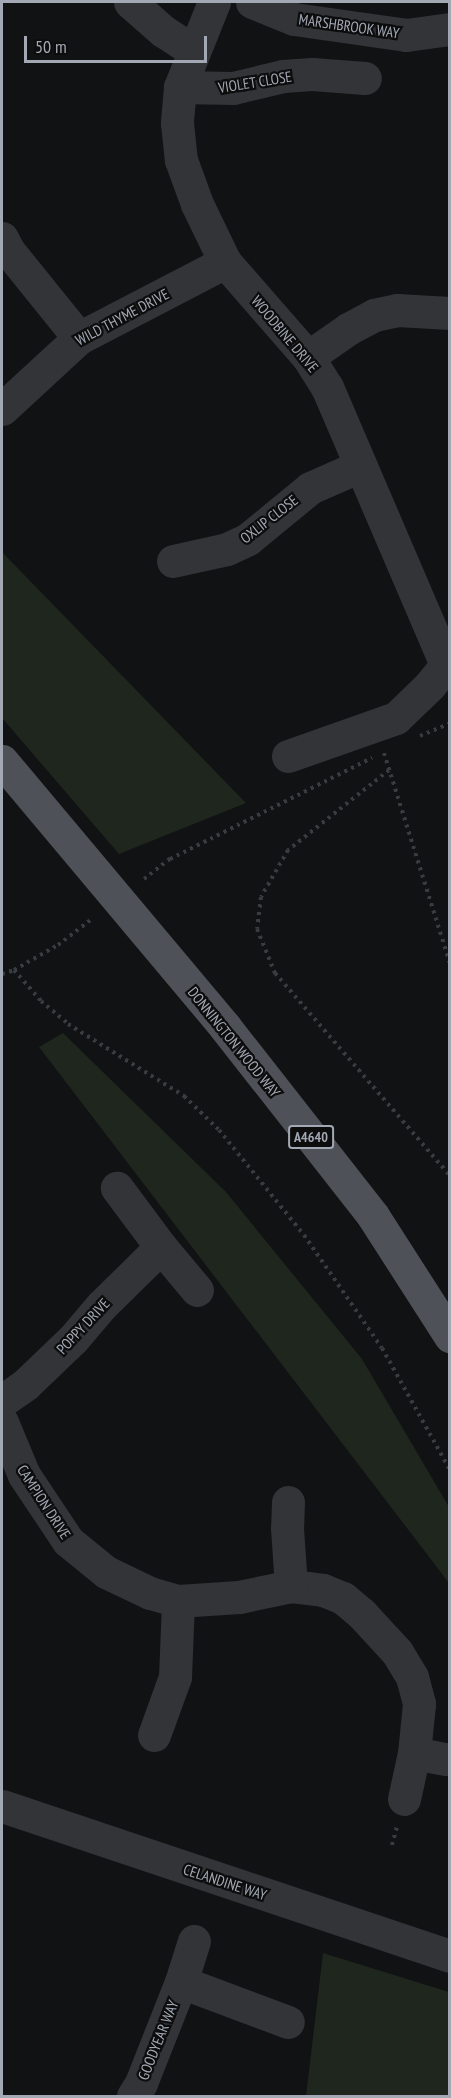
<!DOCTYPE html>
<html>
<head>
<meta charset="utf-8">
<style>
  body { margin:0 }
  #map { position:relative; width:451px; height:2098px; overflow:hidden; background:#111213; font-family:"PT Sans Narrow",sans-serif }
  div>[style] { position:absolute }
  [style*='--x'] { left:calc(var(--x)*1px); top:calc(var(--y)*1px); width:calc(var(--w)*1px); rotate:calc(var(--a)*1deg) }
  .green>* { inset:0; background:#1e261e }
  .path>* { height:4px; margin-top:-2px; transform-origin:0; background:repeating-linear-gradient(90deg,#383b3f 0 3px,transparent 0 7.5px) }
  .minor>* { height:33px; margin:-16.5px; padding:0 16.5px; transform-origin:16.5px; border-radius:16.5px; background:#323438 }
  .major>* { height:33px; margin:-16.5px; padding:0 16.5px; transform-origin:16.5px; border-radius:16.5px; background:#4e5157 }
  span { translate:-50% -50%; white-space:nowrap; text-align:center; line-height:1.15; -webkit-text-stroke:4.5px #0d0d0e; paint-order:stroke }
  .shield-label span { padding:2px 4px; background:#0d0d0e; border:2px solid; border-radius:4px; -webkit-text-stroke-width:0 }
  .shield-label { font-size:14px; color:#a2a9b4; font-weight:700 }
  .street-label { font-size:15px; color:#a2a9b4 }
  .frame { position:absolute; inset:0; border:3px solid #a2a9b4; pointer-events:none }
  .scale { position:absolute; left:24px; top:36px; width:183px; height:27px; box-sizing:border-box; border:3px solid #a2a9b4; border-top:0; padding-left:8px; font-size:18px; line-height:21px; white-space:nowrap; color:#a2a9b4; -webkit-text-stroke:4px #0d0d0e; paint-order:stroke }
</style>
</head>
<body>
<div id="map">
  <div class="green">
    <div style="clip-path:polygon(2px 552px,246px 803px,119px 854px,2px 718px)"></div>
    <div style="clip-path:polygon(63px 1033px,226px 1192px,362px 1359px,449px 1507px,449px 1583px,39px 1047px)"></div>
    <div style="clip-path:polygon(323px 1953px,449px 1992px,449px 2096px,306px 2096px)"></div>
  </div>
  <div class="path">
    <div style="--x:420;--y:736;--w:33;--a:-23"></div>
    <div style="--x:384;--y:753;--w:220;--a:72.6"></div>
    <div style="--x:389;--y:770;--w:129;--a:141.6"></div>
    <div style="--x:288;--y:850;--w:54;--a:119.9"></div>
    <div style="--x:261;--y:897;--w:32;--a:97"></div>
    <div style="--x:257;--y:929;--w:48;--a:67.8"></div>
    <div style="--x:275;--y:973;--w:268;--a:49.2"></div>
    <div style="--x:144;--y:879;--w:33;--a:-38"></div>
    <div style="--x:170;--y:859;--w:226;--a:-26.6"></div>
    <div style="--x:14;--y:970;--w:41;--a:48.9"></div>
    <div style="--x:41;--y:1001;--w:35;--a:40"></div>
    <div style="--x:68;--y:1024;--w:137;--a:31.8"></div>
    <div style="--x:184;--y:1096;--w:49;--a:44.2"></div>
    <div style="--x:219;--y:1130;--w:135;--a:51"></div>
    <div style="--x:304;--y:1235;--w:137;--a:55.4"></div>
    <div style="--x:382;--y:1348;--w:140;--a:60.9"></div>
    <div style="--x:2;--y:974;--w:13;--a:-18"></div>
    <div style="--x:14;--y:970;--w:51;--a:-29.6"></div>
    <div style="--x:58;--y:945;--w:44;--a:-37.6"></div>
    <div style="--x:392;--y:1845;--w:20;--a:-75"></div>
  </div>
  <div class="minor">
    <div style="--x:130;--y:2;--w:44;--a:41.3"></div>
    <div style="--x:163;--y:31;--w:37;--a:33"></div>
    <div style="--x:214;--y:2;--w:92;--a:111.8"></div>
    <div style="--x:180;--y:87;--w:36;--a:95"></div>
    <div style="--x:177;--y:123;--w:37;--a:84"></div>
    <div style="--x:181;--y:160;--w:47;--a:70"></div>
    <div style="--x:197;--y:204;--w:64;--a:64.2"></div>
    <div style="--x:225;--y:262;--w:126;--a:48.9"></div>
    <div style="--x:308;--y:357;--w:36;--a:58"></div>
    <div style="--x:327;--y:387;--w:302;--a:66.8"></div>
    <div style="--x:252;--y:2;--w:45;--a:22"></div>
    <div style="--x:294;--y:19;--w:113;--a:8.1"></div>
    <div style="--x:406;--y:35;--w:44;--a:-7.8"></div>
    <div style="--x:180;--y:87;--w:53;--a:1.1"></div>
    <div style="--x:233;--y:88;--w:51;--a:-13.5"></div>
    <div style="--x:283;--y:76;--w:29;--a:-4"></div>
    <div style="--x:312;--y:74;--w:53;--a:4.3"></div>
    <div style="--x:2;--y:238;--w:13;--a:63"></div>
    <div style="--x:8;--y:250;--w:113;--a:51.1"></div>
    <div style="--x:308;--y:357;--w:49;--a:-35"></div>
    <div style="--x:348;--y:329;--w:30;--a:-28"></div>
    <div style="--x:374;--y:315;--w:24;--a:-12"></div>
    <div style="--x:397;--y:310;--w:53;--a:3.2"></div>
    <div style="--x:2;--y:409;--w:105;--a:-42.7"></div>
    <div style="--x:79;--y:338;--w:165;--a:-27.5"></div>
    <div style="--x:173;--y:561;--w:55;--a:-12.5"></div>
    <div style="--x:227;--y:549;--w:23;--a:-25"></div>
    <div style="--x:248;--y:539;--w:80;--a:-39.4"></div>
    <div style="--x:310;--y:488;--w:55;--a:-23.7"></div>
    <div style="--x:288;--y:756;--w:114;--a:-19.4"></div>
    <div style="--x:396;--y:718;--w:47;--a:-44.1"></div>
    <div style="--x:430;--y:685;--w:26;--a:-51"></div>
    <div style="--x:446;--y:665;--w:4;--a:0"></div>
    <div style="--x:161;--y:1247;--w:56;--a:50.1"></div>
    <div style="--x:2;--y:1401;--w:29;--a:-35"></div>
    <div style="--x:26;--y:1384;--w:65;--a:-43.8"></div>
    <div style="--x:73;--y:1339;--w:43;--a:-49.7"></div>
    <div style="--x:101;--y:1306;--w:84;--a:-44.5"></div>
    <div style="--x:161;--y:1247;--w:74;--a:-126.7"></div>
    <div style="--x:2;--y:1422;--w:57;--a:67.5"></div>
    <div style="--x:24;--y:1475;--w:79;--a:56.3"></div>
    <div style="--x:68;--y:1541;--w:49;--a:39.2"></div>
    <div style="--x:106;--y:1572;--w:49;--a:25.5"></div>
    <div style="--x:150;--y:1593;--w:29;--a:16"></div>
    <div style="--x:178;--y:1601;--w:61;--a:-3.8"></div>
    <div style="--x:239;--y:1597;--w:53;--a:-11.9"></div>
    <div style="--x:291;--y:1586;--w:32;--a:7"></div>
    <div style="--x:323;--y:1590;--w:22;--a:22"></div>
    <div style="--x:343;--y:1598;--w:23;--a:40"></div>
    <div style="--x:361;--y:1613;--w:53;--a:47.3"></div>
    <div style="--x:397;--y:1652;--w:29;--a:59"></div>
    <div style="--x:412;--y:1677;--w:28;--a:75"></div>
    <div style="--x:419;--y:1704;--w:49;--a:95.8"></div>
    <div style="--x:414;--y:1753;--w:47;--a:102.3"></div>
    <div style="--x:288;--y:1502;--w:26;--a:92"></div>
    <div style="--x:287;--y:1528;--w:58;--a:86.1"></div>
    <div style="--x:154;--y:1735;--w:62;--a:-70.1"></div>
    <div style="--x:175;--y:1677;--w:76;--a:-87.7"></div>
    <div style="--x:414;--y:1753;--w:32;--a:11"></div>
    <div style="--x:2;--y:1806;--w:472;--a:18.5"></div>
    <div style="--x:181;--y:1982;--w:114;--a:20.5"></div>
    <div style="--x:133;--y:2096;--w:15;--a:-58"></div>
    <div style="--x:141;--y:2083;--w:109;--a:-68.4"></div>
    <div style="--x:181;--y:1982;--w:43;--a:-72.4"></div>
  </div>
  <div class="major">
    <div style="--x:2;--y:761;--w:347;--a:50"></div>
    <div style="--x:225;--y:1027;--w:240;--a:51.9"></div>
    <div style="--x:373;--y:1216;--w:143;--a:57.3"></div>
  </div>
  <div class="shield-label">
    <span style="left:311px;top:1137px">A4640</span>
  </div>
  <div class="street-label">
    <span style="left:349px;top:26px;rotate:8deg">MARSHBROOK WAY</span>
    <span style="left:255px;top:82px;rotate:-9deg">VIOLET CLOSE</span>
    <span style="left:122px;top:317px;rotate:-28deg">WILD THYME DRIVE</span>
    <span style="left:285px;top:334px;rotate:50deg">WOODBINE DRIVE</span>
    <span style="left:269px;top:519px;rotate:-38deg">OXLIP CLOSE</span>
    <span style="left:234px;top:1042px;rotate:51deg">DONNINGTON WOOD WAY</span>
    <span style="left:83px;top:1326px;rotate:-47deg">POPPY DRIVE</span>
    <span style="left:44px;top:1502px;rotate:57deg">CAMPION DRIVE</span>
    <span style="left:225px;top:1882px;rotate:18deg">CELANDINE WAY</span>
    <span style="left:158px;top:2040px;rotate:-68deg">GOODYEAR WAY</span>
  </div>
  <div class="frame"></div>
  <div class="scale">50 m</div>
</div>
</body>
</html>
